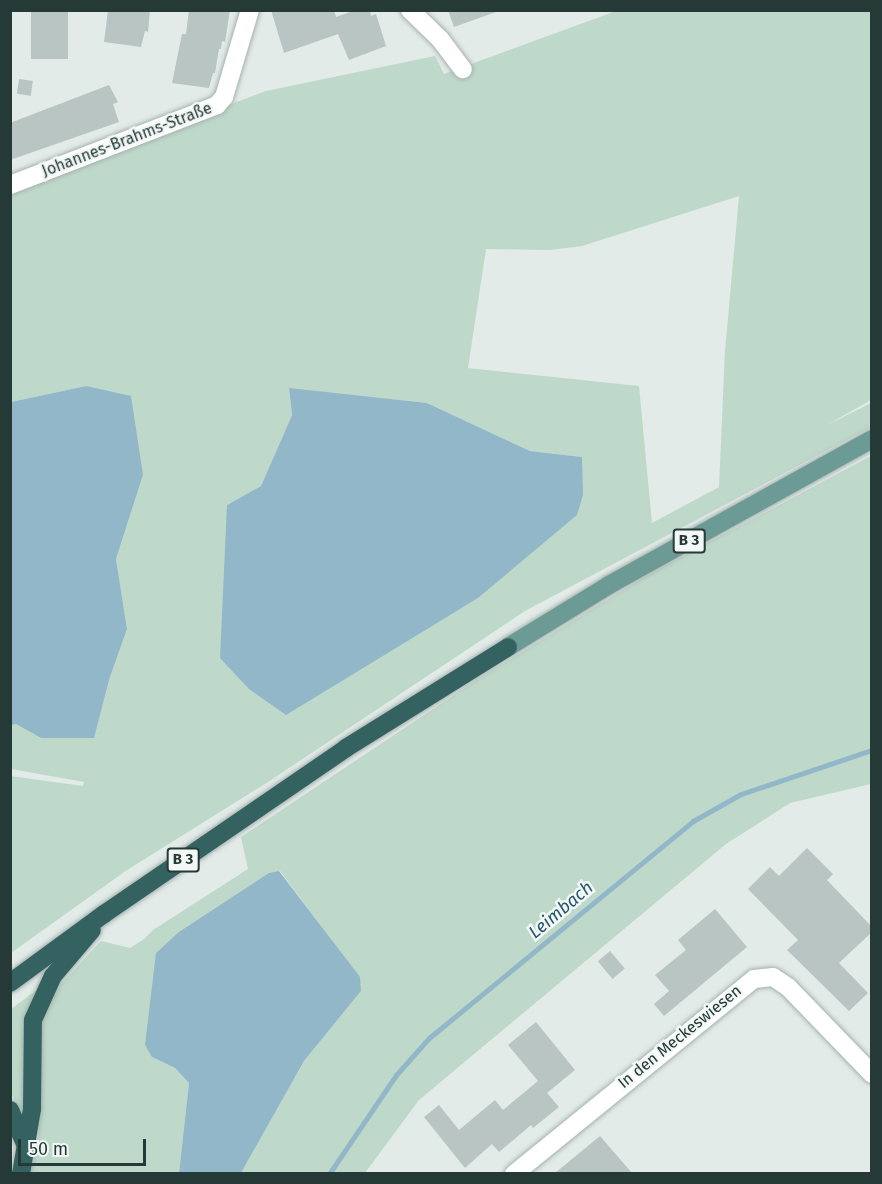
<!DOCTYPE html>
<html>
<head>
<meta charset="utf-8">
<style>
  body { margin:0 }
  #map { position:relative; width:882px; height:1184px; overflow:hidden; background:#e2ebe8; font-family:"Fira Sans",sans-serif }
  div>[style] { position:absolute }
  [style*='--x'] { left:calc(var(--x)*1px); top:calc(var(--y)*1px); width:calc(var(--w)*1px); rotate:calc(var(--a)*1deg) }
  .green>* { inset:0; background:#bed9ca }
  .water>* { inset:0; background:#91b7c9 }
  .stream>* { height:5px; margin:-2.5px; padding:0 2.5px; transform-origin:2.5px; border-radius:2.5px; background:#91b7c9 }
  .building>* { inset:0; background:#b8c5c2; transform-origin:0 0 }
  .roads { filter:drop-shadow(0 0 2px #a6b2af) drop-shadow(0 0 2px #a6b2af) }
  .street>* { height:18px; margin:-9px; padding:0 9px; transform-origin:9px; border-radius:9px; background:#fff }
  .primary>* { height:18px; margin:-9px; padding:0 9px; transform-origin:9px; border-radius:9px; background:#6c9b96 }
  .highway>* { height:18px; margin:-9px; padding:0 9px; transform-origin:9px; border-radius:9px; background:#346260 }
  span { translate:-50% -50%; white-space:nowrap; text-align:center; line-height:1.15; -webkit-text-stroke:5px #f3f8f6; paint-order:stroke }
  .shield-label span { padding:2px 4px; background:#f3f8f6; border:2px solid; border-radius:4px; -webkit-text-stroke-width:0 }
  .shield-label { font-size:15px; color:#253a37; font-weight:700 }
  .street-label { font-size:16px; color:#253a37 }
  .water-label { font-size:18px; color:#26566e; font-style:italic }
  .frame { position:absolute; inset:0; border:12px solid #253a37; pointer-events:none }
  .scale { position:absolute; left:18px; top:1139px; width:128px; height:27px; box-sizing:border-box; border:3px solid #253a37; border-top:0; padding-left:8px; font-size:18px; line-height:21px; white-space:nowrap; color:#253a37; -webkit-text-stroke:4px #f3f8f6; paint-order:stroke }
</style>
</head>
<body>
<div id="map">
  <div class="green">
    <div style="clip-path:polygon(evenodd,616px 11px,871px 11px,871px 400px,827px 425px,871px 403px,871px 427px,525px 611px,265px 784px,127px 870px,11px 953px,10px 776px,83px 786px,84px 782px,11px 769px,11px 725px,16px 724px,41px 738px,109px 680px,127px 629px,116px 559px,143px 475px,86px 386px,11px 402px,11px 190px,171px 133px,234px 103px,266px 91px,435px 56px,444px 74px,616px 11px,739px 196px,725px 351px,719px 487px,652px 523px,639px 386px,468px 368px,486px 249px,550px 250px,582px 246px,739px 196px,616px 11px,289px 389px,427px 403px,530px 451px,582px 457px,478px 598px,405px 641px,227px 505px,261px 486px,292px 415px,289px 389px)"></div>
    <div style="clip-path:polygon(871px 456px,871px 784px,790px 803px,726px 844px,419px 1100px,365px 1173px,241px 1173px,304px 1061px,361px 991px,359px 977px,280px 871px,269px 873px,152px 1057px,175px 1068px,189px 1083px,179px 1173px,30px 1174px,39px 1137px,39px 1023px,61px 984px,101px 941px,130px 948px,144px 939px,153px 930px,248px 869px,241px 837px,478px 679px,648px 575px)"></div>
    <div style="clip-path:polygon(38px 989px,25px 1117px,11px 1094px,11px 1009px)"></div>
  </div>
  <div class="water">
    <div style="clip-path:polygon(86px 386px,131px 396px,143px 475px,116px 559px,127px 629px,109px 680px,94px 738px,41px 738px,16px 724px,11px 725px,11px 402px)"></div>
    <div style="clip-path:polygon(289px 388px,427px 403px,530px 451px,582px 457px,583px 495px,577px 515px,478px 598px,286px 715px,249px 689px,220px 658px,227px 505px,261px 486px,292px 415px)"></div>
    <div style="clip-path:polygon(279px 871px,360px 977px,361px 991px,304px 1061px,241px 1173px,179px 1173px,189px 1083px,175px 1068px,152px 1057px,145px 1045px,156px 953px,179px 932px,269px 873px)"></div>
  </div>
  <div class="stream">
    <div style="--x:329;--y:1174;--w:120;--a:-55.9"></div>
    <div style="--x:396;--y:1075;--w:50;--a:-48.3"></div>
    <div style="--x:429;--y:1038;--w:342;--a:-39.4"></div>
    <div style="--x:693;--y:821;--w:55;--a:-29.4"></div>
    <div style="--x:741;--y:794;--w:138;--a:-18.6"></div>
  </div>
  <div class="building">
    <div style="left:31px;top:10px;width:37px;height:49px"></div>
    <div style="clip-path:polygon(108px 10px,150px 10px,148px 32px,145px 31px,141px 47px,104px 42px)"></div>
    <div style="clip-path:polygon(189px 10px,230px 10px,225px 42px,222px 41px,221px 49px,219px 49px,215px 73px,213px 73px,209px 88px,172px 83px,182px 34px,186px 34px)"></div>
    <div style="clip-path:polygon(271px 10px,334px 10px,336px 17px,356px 10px,370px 10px,371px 16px,376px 14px,386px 46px,349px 60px,338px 34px,284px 53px)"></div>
    <div style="clip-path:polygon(448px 10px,495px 10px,496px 12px,454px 27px)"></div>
    <div style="left:19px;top:79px;width:14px;height:15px;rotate:8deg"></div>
    <div style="clip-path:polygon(109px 85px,118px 102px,113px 104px,119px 122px,10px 160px,10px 123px)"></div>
    <div style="clip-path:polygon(807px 848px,833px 874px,827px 880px,872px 927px,872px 932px,839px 963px,868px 993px,849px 1011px,787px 950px,798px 940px,748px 889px,770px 867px,779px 876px)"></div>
    <div style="clip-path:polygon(715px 909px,747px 947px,664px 1016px,654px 1004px,669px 991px,655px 975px,686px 950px,678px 940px)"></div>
    <div style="left:610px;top:951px;width:23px;height:16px;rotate:50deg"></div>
    <div style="clip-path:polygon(536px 1022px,575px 1070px,547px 1093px,559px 1107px,533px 1128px,531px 1125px,499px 1152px,492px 1144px,465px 1168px,424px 1117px,439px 1105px,459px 1130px,495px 1100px,503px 1110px,538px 1081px,508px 1045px)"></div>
    <div style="clip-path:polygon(600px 1136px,632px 1173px,555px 1173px)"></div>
  </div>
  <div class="roads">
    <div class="street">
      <div style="--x:410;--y:10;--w:42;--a:44"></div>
      <div style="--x:440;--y:39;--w:38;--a:53"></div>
      <div style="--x:10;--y:185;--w:222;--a:-21.1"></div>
      <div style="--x:217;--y:105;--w:11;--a:-49"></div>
      <div style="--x:224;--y:97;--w:91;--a:-73.4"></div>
      <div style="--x:514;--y:1174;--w:309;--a:-39.1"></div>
      <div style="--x:754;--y:979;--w:19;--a:-6"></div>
      <div style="--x:773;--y:977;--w:18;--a:34"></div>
      <div style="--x:788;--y:987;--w:121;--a:46"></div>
    </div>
    <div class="primary">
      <div style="--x:508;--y:647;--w:119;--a:-31.5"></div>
      <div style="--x:609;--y:585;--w:301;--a:-29"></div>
    </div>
    <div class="highway">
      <div style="--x:10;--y:983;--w:117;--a:-36.3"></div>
      <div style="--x:104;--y:914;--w:293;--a:-34.4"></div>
      <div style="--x:346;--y:748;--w:191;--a:-31.9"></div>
      <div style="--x:10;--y:1110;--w:37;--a:66"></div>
      <div style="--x:21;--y:1174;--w:66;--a:-80.4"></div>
      <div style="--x:32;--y:1109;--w:89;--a:-89.4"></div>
      <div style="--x:33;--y:1020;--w:48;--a:-65.6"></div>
      <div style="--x:53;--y:976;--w:60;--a:-49.7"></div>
    </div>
  </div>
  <div class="shield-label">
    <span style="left:689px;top:541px">B 3</span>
    <span style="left:183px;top:860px">B 3</span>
  </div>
  <div class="street-label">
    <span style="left:127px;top:140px;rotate:-21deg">Johannes-Brahms-Straße</span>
    <span style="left:680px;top:1037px;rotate:-39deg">In den Meckeswiesen</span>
  </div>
  <div class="water-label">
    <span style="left:561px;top:910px;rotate:-40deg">Leimbach</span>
  </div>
  <div class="frame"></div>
  <div class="scale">50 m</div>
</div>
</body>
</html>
